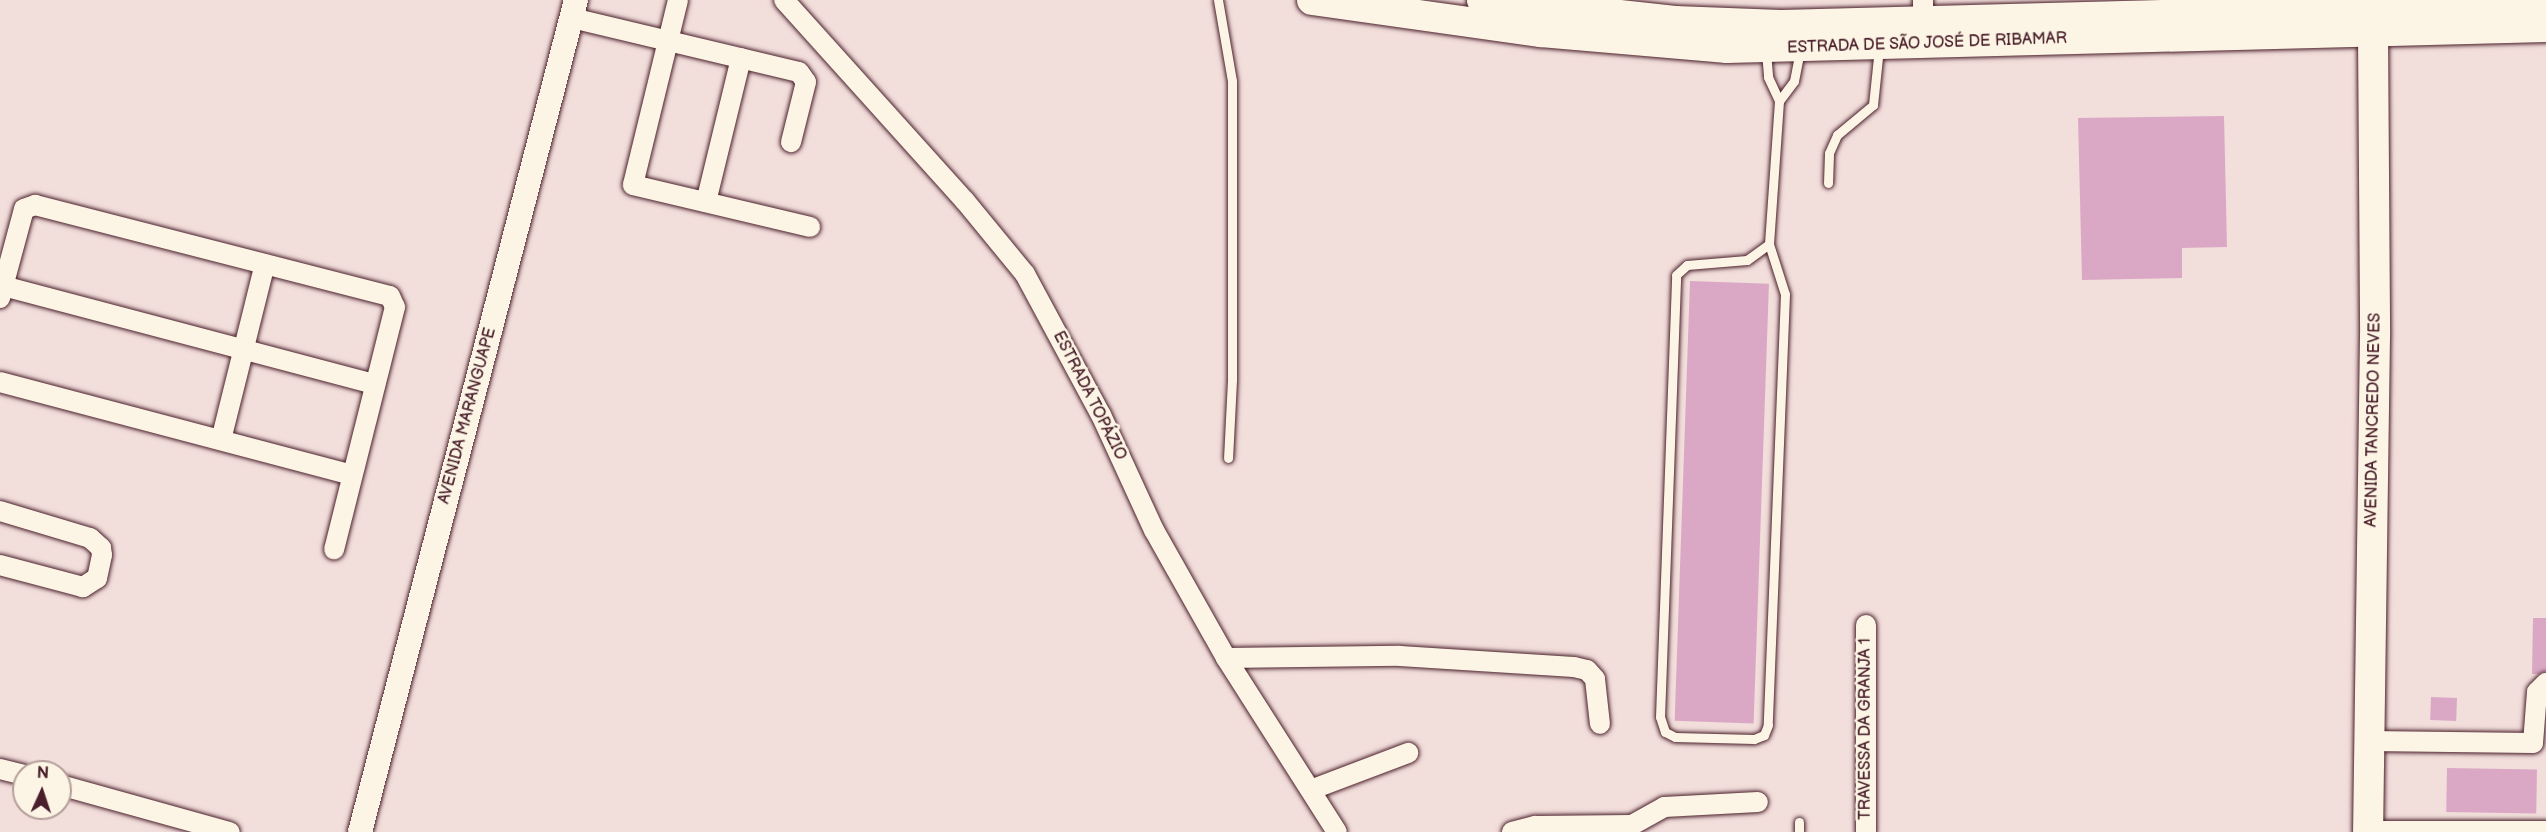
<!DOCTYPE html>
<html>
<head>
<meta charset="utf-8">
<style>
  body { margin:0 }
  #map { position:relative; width:2546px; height:832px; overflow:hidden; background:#f2dedb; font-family:"Balsamiq Sans",sans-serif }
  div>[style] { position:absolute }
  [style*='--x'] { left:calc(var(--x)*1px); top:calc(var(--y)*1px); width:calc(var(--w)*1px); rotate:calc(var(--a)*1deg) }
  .building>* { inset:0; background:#daa8c5; transform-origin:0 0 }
  .roads { filter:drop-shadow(0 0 2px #4a1f2b) drop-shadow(0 0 2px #4a1f2b) }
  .service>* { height:9px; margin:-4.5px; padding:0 4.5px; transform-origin:4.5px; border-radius:4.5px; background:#fcf5e5 }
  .minor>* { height:20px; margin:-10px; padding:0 10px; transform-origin:10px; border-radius:10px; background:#fcf5e5 }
  .tertiary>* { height:24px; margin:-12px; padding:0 12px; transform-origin:12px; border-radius:12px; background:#fcf5e5 }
  .primary>* { height:30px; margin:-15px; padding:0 15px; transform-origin:15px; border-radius:15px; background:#fcf5e5 }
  span { translate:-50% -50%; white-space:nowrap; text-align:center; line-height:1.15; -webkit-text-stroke:5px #fcf5e5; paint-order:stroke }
  .street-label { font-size:16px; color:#4a1f2b }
  .north { position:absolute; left:12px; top:760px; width:60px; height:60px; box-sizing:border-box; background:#fcf5e5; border:2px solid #b59f9b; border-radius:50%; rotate:3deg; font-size:16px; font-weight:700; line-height:24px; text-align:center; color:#4a1f2b }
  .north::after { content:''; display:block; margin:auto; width:21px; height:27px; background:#4a1f2b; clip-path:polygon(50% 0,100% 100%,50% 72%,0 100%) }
</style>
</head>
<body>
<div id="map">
  <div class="building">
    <div style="clip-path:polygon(2224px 116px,2227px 247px,2182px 248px,2182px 278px,2082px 280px,2078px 118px)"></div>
    <div style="left:1690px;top:281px;width:79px;height:440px;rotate:2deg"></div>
    <div style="clip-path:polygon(2533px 618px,2546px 618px,2546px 671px,2538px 674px,2532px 674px)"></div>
    <div style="left:2431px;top:697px;width:26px;height:23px;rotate:2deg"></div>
    <div style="left:2447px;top:768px;width:90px;height:44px;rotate:1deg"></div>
  </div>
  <div class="roads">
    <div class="service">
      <div style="--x:1218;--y:0;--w:82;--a:80.2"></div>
      <div style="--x:1232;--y:81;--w:299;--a:90"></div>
      <div style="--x:1232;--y:380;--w:78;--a:92.9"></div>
      <div style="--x:1766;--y:52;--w:25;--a:85"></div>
      <div style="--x:1768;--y:77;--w:26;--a:65"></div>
      <div style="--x:1779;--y:101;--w:143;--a:94"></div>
      <div style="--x:1769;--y:244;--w:52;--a:72.3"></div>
      <div style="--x:1785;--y:294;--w:431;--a:92.3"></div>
      <div style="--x:1768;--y:725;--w:11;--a:112"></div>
      <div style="--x:1764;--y:735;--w:11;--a:158"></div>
      <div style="--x:1754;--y:739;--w:79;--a:-178.5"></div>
      <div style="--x:1675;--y:737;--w:11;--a:-153"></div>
      <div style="--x:1665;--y:732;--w:16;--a:-108"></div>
      <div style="--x:1660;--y:717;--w:442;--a:-87.9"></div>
      <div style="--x:1676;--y:275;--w:15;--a:-42"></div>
      <div style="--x:1687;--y:265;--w:60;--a:-4.8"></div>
      <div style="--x:1747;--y:260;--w:27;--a:-36"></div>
      <div style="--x:1779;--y:101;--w:25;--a:-53"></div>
      <div style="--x:1794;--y:81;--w:33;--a:-79"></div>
      <div style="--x:1828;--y:183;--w:30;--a:-88"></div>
      <div style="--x:1829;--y:153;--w:20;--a:-66"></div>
      <div style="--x:1837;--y:135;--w:47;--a:-39.8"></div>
      <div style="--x:1873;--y:105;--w:57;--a:-84"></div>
      <div style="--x:1799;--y:832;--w:10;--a:-90"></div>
    </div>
    <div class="minor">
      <div style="--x:678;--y:0;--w:190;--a:103.7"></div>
      <div style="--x:633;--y:185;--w:182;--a:13.3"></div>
      <div style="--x:784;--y:0;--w:270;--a:48"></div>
      <div style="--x:965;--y:201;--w:94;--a:50.6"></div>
      <div style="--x:1025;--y:274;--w:160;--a:61.7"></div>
      <div style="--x:1101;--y:415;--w:127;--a:65.3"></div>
      <div style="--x:1154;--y:530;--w:147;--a:60.6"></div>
      <div style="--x:1226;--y:658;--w:206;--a:57.5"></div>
      <div style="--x:572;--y:18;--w:233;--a:13.4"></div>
      <div style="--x:799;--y:72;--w:12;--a:55"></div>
      <div style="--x:806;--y:82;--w:62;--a:104"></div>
      <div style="--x:1923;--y:21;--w:21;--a:-90"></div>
      <div style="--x:706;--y:202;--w:148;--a:-76.3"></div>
      <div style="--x:3;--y:286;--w:385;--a:14.8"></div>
      <div style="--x:0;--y:298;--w:92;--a:-74.9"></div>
      <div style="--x:24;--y:209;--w:12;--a:-20"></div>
      <div style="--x:35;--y:205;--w:366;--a:14.4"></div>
      <div style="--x:390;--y:296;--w:12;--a:66"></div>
      <div style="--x:395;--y:307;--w:250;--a:104.1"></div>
      <div style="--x:0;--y:382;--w:364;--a:14.8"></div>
      <div style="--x:221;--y:440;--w:181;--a:-76"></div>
      <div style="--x:0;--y:511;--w:94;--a:16.7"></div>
      <div style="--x:90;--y:538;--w:15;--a:42"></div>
      <div style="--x:101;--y:548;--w:7;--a:82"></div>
      <div style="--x:102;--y:555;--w:24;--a:102"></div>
      <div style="--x:97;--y:578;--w:17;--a:147"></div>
      <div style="--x:83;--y:587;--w:86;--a:-165.2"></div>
      <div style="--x:1226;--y:658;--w:174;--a:-0.7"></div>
      <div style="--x:1400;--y:656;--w:174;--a:3.6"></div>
      <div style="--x:1574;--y:667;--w:13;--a:13"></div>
      <div style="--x:1587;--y:670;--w:12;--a:48"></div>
      <div style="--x:1595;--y:679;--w:45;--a:83.7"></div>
      <div style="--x:2369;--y:741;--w:164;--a:0.7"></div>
      <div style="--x:2533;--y:743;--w:51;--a:-85.5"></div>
      <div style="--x:2537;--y:692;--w:13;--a:-45"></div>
      <div style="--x:0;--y:769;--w:25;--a:14"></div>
      <div style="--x:60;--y:785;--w:176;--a:15.5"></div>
      <div style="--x:1313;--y:789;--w:102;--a:-20.8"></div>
      <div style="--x:1632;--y:825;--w:37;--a:-29"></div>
      <div style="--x:1664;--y:807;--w:94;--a:-3"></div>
      <div style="--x:2368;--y:831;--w:178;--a:0"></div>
      <div style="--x:1512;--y:832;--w:24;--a:-15"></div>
      <div style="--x:1535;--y:826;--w:97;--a:-0.6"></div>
      <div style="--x:1866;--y:832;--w:207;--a:-90"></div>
    </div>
    <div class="tertiary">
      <div style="--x:360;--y:832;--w:860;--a:-75.45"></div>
    </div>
    <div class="primary">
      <div style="--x:1312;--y:0;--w:231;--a:8"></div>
      <div style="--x:1541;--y:32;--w:187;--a:4.9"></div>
      <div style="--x:1727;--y:48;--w:819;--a:-1.47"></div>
      <div style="--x:1482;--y:0;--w:194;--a:6.2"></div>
      <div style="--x:1675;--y:21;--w:106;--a:2.2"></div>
      <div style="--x:1781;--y:25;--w:765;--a:-1.5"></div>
      <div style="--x:2365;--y:15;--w:18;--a:63"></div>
      <div style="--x:2373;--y:31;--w:305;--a:89.6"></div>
      <div style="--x:2375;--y:336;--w:496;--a:90.8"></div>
    </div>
  </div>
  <div class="street-label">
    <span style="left:1927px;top:44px;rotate:-2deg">ESTRADA DE SÃO JOSÉ DE RIBAMAR</span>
    <span style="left:1089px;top:396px;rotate:63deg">ESTRADA TOPÁZIO</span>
    <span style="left:468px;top:416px;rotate:-75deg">AVENIDA MARANGUAPE</span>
    <span style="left:2374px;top:420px;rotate:-89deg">AVENIDA TANCREDO NEVES</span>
    <span style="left:1866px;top:729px;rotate:-90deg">TRAVESSA DA GRANJA 1</span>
  </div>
  <div class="north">N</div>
</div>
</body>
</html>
